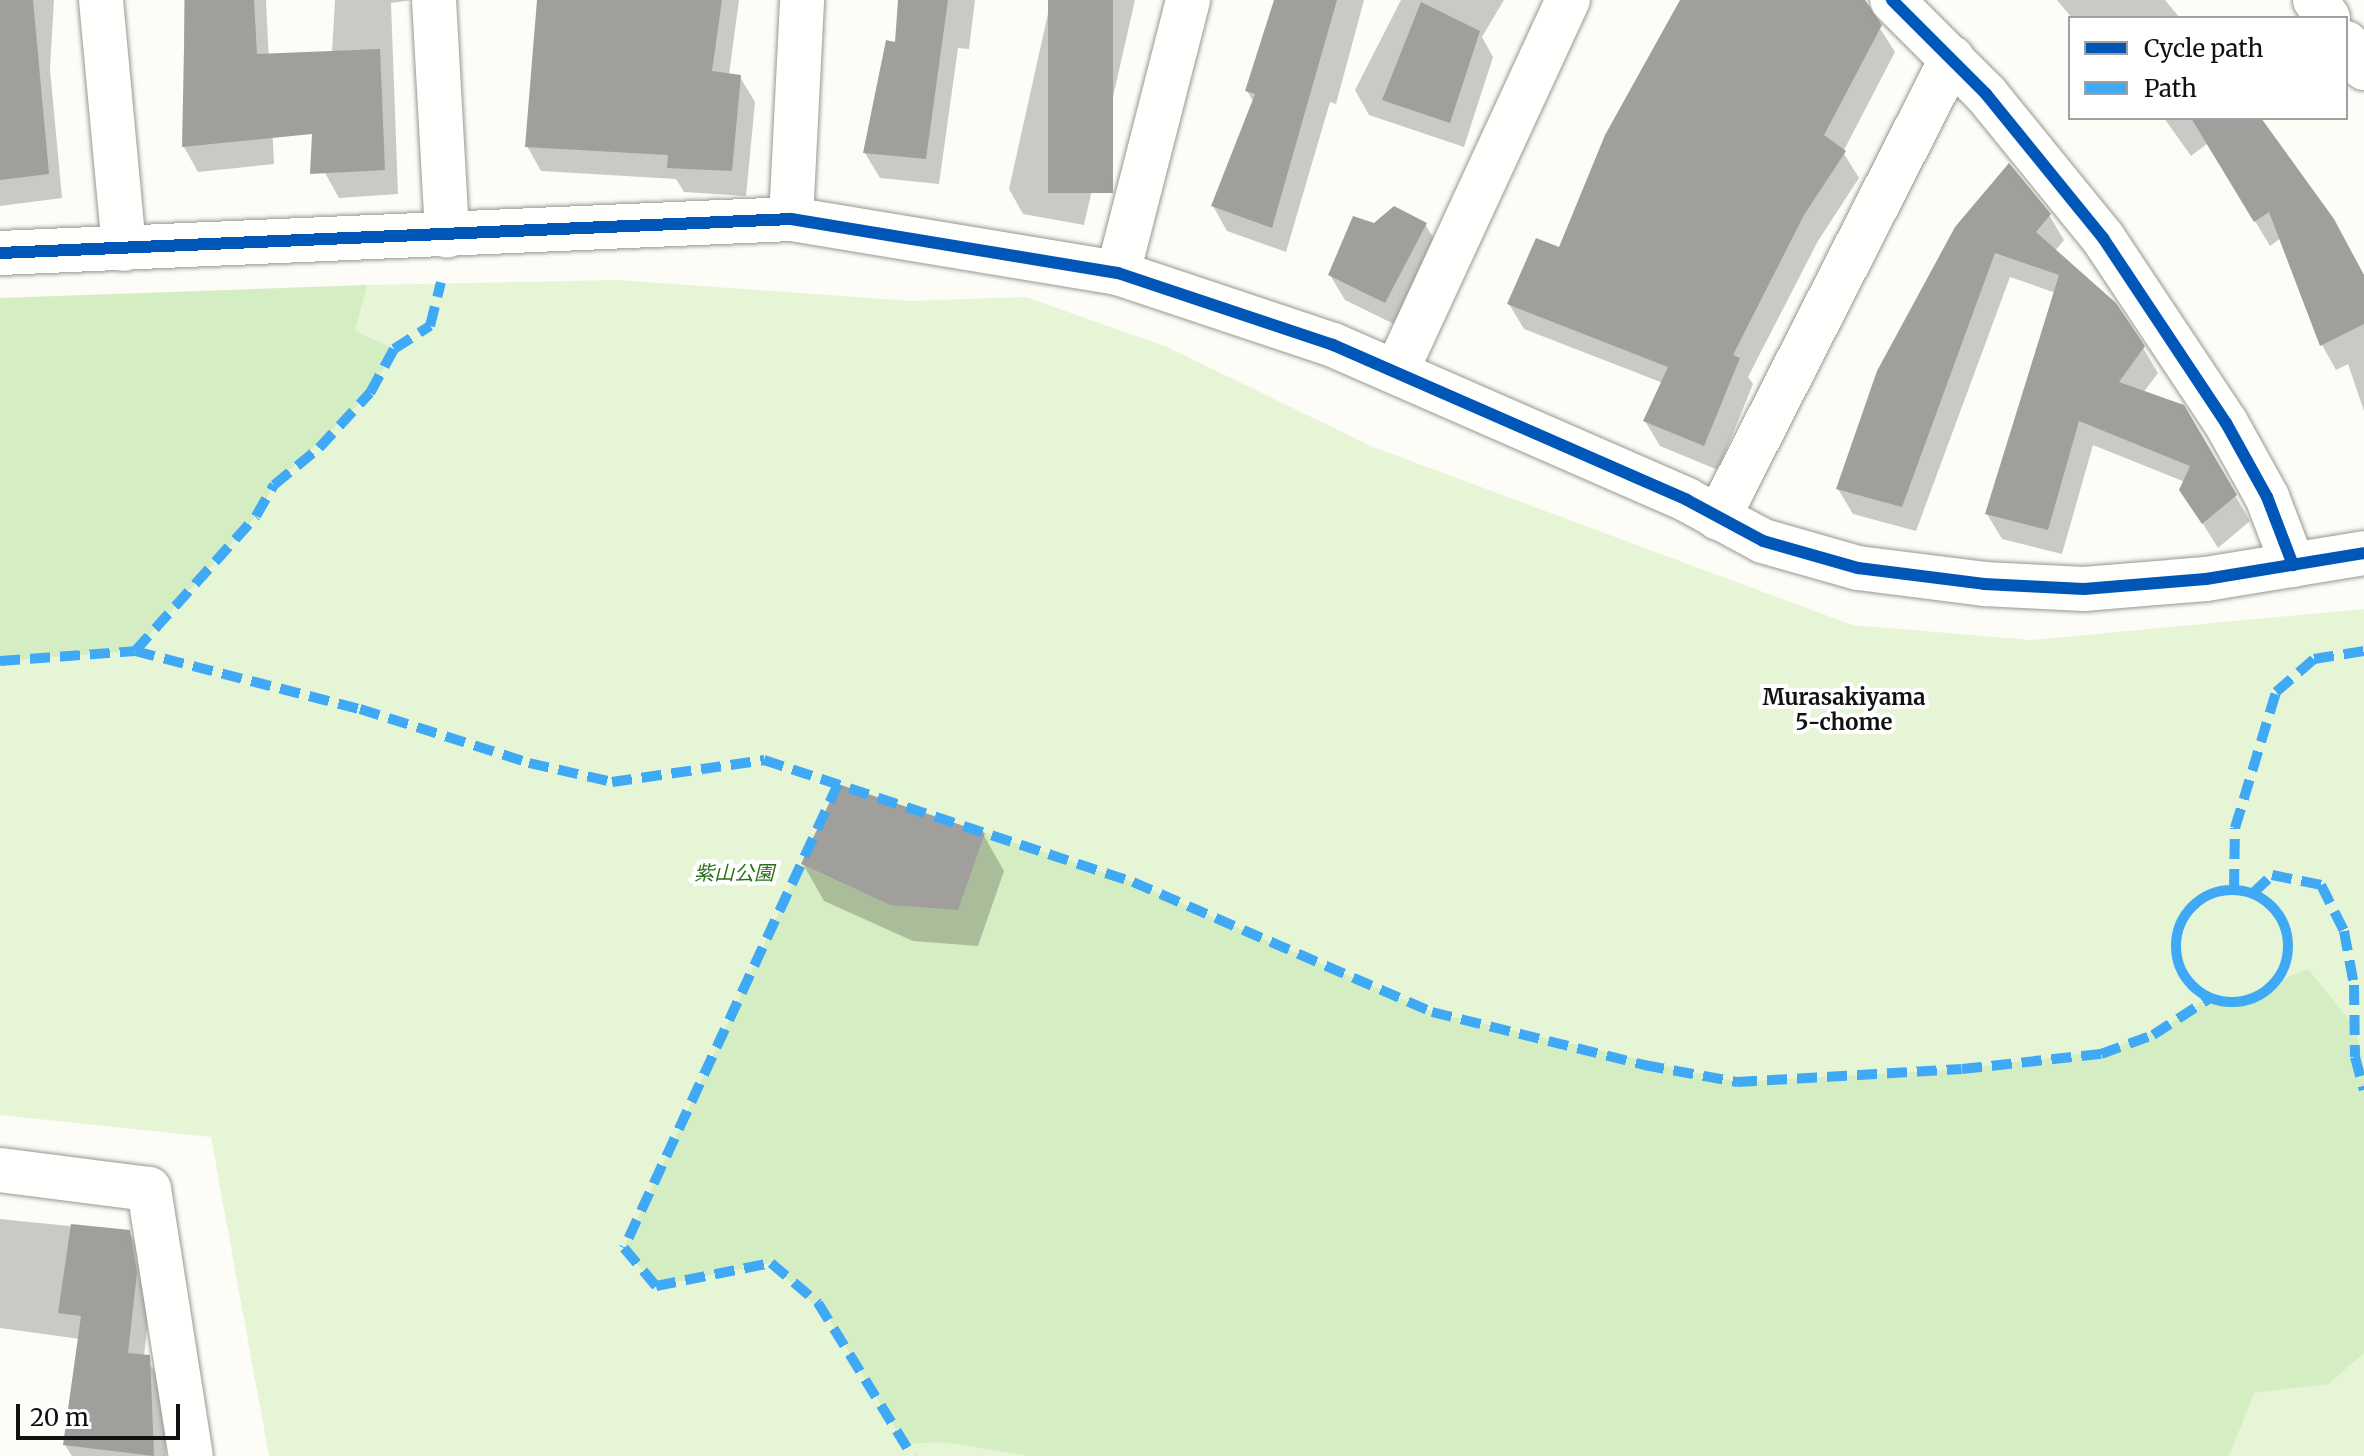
<!DOCTYPE html>
<html>
<head>
<meta charset="utf-8">
<style>
  body { margin:0 }
  #map { position:relative; width:2364px; height:1456px; overflow:hidden; background:#fdfcf7; font-family:Merriweather,"Noto Sans JP",serif }
  div>[style] { position:absolute }
  [style*='--x'] { left:calc(var(--x)*1px); top:calc(var(--y)*1px); width:calc(var(--w)*1px); rotate:calc(var(--a)*1deg) }
  .green>* { inset:0; background:#e5f5d5 }
  .forest>* { inset:0; background:#d5edc2 }
  .shadow>* { inset:0; background:#0003 }
  .building>* { inset:0; background:#a19f9c; transform-origin:0 0 }
  .roads { filter:drop-shadow(0 0 2px #979795) drop-shadow(0 0 2px #979795) }
  .minor>* { height:44px; margin:-22px; padding:0 22px; transform-origin:22px; border-radius:22px; background:#fffffe }
  .tertiary>* { height:44px; margin:-22px; padding:0 22px; transform-origin:22px; border-radius:22px; background:#fffffe }
  .quiet>* { height:10px; margin-top:-5px; transform-origin:0; background:repeating-linear-gradient(90deg,#3fa9f5 0 20px,transparent 0 30px) }
  .quiet>.ring { margin:-5px; padding:0; box-sizing:content-box; background:none; border:10px solid #3fa9f5; border-radius:50% }
  .cycleway>* { height:12px; margin:-6px; padding:0 6px; transform-origin:6px; border-radius:6px; background:#0057b8 }
  span { translate:-50% -50%; white-space:nowrap; text-align:center; line-height:1.15; -webkit-text-stroke:8px #fff; paint-order:stroke }
  .park-label { font-size:20px; color:#277119; font-style:italic }
  .neighbourhood-label { font-size:22px; color:#111; font-weight:700 }
  .legend { position:absolute; left:2068px; top:16px; width:280px; height:104px; box-sizing:border-box; background:#fff; border:2px solid #a0a0a0; margin:0; padding:10px 14px; list-style:none; font-size:24px; color:#111 }
  .legend li { display:flex; align-items:center; gap:16px; height:40px }
  .legend b { width:40px; border:2px solid #a0a0a0 }
  .scale { position:absolute; left:16px; top:1404px; width:164px; height:36px; box-sizing:border-box; border:4px solid #111; border-top:0; padding-left:10px; font-size:24px; line-height:28px; white-space:nowrap; color:#111; -webkit-text-stroke:6px #fff; paint-order:stroke }
</style>
</head>
<body>
<div id="map">
  <div class="green">
    <div style="clip-path:polygon(617px 280px,911px 301px,1026px 297px,1167px 347px,1373px 447px,1852px 625px,2031px 640px,2364px 609px,2364px 1456px,269px 1456px,211px 1137px,0 1115px,0 303px,143px 307px,367px 285px)"></div>
  </div>
  <div class="forest">
    <div style="clip-path:polygon(367px 285px,355px 331px,394px 349px,370px 393px,274px 485px,256px 516px,135px 651px,0 661px,0 298px)"></div>
    <div style="clip-path:polygon(985px 833px,1133px 882px,1432px 1012px,1737px 1082px,1962px 1069px,2109px 1050px,2170px 1024px,2212px 995px,2227px 1002px,2308px 969px,2355px 1027px,2364px 1068px,2364px 1353px,2328px 1384px,2254px 1393px,2229px 1456px,1030px 1456px,944px 1442px,905px 1444px,829px 1319px,771px 1263px,656px 1286px,624px 1248px,801px 865px,890px 905px,957px 910px)"></div>
  </div>
  <div class="shadow">
    <div style="clip-path:polygon(0 0,54px 0,50px 69px,62px 198px,0 206px)"></div>
    <div style="clip-path:polygon(184px 0,266px 0,274px 164px,198px 172px,184px 147px)"></div>
    <div style="clip-path:polygon(335px 0,413px 0,391px 3px,398px 194px,339px 198px,325px 173px)"></div>
    <div style="clip-path:polygon(540px 0,739px 0,729px 75px,740px 77px,755px 102px,746px 196px,684px 192px,676px 179px,541px 171px,527px 146px)"></div>
    <div style="clip-path:polygon(900px 0,975px 0,969px 49px,958px 48px,939px 184px,880px 178px,865px 153px,896px 44px)"></div>
    <div style="clip-path:polygon(1051px 0,1135px 0,1084px 225px,1023px 214px,1009px 189px)"></div>
    <div style="clip-path:polygon(1279px 0,1364px 0,1336px 104px,1330px 102px,1286px 252px,1227px 231px,1213px 206px,1254px 103px,1247px 91px)"></div>
    <div style="clip-path:polygon(1401px 0,1504px 0,1482px 37px,1493px 57px,1464px 147px,1369px 115px,1355px 90px)"></div>
    <div style="clip-path:polygon(1682px 0,1862px 0,1895px 52px,1843px 152px,1859px 178px,1818px 241px,1748px 377px,1753px 384px,1718px 470px,1660px 446px,1645px 421px,1663px 383px,1524px 329px,1509px 304px,1560px 249px)"></div>
    <div style="clip-path:polygon(2057px 0,2165px 0,2180px 18px,2072px 18px)"></div>
    <div style="clip-path:polygon(2164px 118px,2260px 118px,2364px 275px,2364px 411px,2348px 364px,2336px 370px,2322px 345px,2281px 238px,2270px 246px,2208px 143px,2191px 156px)"></div>
    <div style="clip-path:polygon(2049px 215px,2064px 240px,2055px 251px,2143px 348px,2158px 373px,2143px 393px,2183px 407px,2250px 521px,2218px 548px,2182px 490px,2185px 482px,2093px 445px,2062px 554px,2002px 539px,1987px 514px,2056px 293px,2010px 277px,1916px 531px,1853px 514px,1838px 489px,1956px 228px)"></div>
    <div style="clip-path:polygon(1425px 224px,1440px 249px,1400px 327px,1345px 300px,1330px 275px,1374px 225px)"></div>
    <div style="clip-path:polygon(983px 834px,1004px 871px,978px 946px,913px 941px,824px 901px,803px 864px)"></div>
    <div style="clip-path:polygon(0 1219px,129px 1232px,144px 1257px,150px 1299px,144px 1357px,163px 1382px,166px 1456px,72px 1456px,65px 1445px,80px 1339px,0 1328px)"></div>
  </div>
  <div class="building">
    <div style="clip-path:polygon(0 0,33px 0,49px 174px,0 180px)"></div>
    <div style="clip-path:polygon(185px 0,254px 0,257px 54px,380px 49px,385px 170px,310px 174px,312px 134px,182px 147px)"></div>
    <div style="clip-path:polygon(537px 0,722px 0,712px 71px,741px 75px,732px 171px,667px 168px,668px 155px,525px 147px)"></div>
    <div style="clip-path:polygon(898px 0,948px 0,926px 159px,863px 153px,886px 40px,895px 42px)"></div>
    <div style="left:1048px;top:0;width:65px;height:193px"></div>
    <div style="clip-path:polygon(1274px 0,1337px 0,1272px 228px,1211px 206px,1255px 94px,1245px 91px)"></div>
    <div style="clip-path:polygon(1680px 0,1865px 0,1882px 25px,1824px 135px,1846px 151px,1804px 215px,1733px 355px,1740px 358px,1704px 446px,1643px 421px,1668px 367px,1507px 304px,1536px 238px,1559px 247px,1605px 135px)"></div>
    <div style="clip-path:polygon(1421px 2px,1480px 31px,1450px 123px,1382px 100px)"></div>
    <div style="clip-path:polygon(2191px 118px,2261px 118px,2334px 219px,2364px 275px,2364px 324px,2320px 346px,2269px 212px,2254px 222px)"></div>
    <div style="clip-path:polygon(2009px 163px,2051px 214px,2036px 232px,2116px 303px,2145px 346px,2119px 382px,2184px 405px,2237px 495px,2202px 524px,2179px 490px,2190px 466px,2079px 421px,2048px 530px,1985px 514px,2059px 275px,1995px 253px,1902px 507px,1836px 489px,1877px 371px,1955px 227px)"></div>
    <div style="clip-path:polygon(1394px 206px,1427px 223px,1385px 303px,1328px 275px,1353px 216px,1374px 223px)"></div>
    <div style="clip-path:polygon(838px 784px,985px 833px,958px 910px,890px 905px,801px 864px)"></div>
    <div style="clip-path:polygon(71px 1224px,130px 1230px,137px 1273px,128px 1353px,150px 1355px,154px 1456px,63px 1445px,81px 1316px,58px 1313px)"></div>
  </div>
  <div class="roads">
    <div class="minor">
      <div style="--x:101;--y:0;--w:250;--a:84.7"></div>
      <div style="--x:434;--y:0;--w:236;--a:86.8"></div>
      <div style="--x:1892;--y:0;--w:133;--a:45"></div>
      <div style="--x:1986;--y:94;--w:186;--a:50.9"></div>
      <div style="--x:2103;--y:238;--w:222;--a:56.4"></div>
      <div style="--x:2226;--y:423;--w:85;--a:61"></div>
      <div style="--x:2267;--y:497;--w:73;--a:69.1"></div>
      <div style="--x:791;--y:219;--w:219;--a:-87.1"></div>
      <div style="--x:0;--y:253;--w:792;--a:-2.46"></div>
      <div style="--x:791;--y:219;--w:331;--a:9.4"></div>
      <div style="--x:1118;--y:273;--w:227;--a:18.5"></div>
      <div style="--x:1333;--y:345;--w:386;--a:23.6"></div>
      <div style="--x:1687;--y:500;--w:86;--a:28.3"></div>
      <div style="--x:1763;--y:541;--w:99;--a:15.9"></div>
      <div style="--x:1858;--y:568;--w:127;--a:7.2"></div>
      <div style="--x:1984;--y:584;--w:100;--a:2.9"></div>
      <div style="--x:2084;--y:589;--w:122;--a:-4.7"></div>
      <div style="--x:2206;--y:579;--w:160;--a:-9.3"></div>
      <div style="--x:1118;--y:273;--w:282;--a:-75.6"></div>
      <div style="--x:1396;--y:372;--w:410;--a:-65.2"></div>
      <div style="--x:1718;--y:518;--w:516;--a:-63.04"></div>
      <div style="--x:0;--y:1170;--w:150;--a:7.3"></div>
      <div style="--x:149;--y:1189;--w:270;--a:81.1"></div>
    </div>
    <div class="tertiary">
      <div style="--x:2315;--y:0;--w:22;--a:54"></div>
      <div style="--x:2346;--y:43;--w:31;--a:54"></div>
    </div>
  </div>
  <div class="quiet">
    <div style="--x:135;--y:651;--w:232;--a:14.5"></div>
    <div style="--x:360;--y:709;--w:177;--a:17.7"></div>
    <div style="--x:529;--y:763;--w:85;--a:12.9"></div>
    <div style="--x:612;--y:782;--w:154;--a:-8.2"></div>
    <div style="--x:764;--y:760;--w:389;--a:18.3"></div>
    <div style="--x:1133;--y:882;--w:326;--a:23.5"></div>
    <div style="--x:1432;--y:1012;--w:219;--a:14"></div>
    <div style="--x:1644;--y:1065;--w:95;--a:10.4"></div>
    <div style="--x:1737;--y:1082;--w:225;--a:-3.3"></div>
    <div style="--x:1962;--y:1069;--w:140;--a:-6.2"></div>
    <div style="--x:2101;--y:1054;--w:55;--a:-20.1"></div>
    <div style="--x:2153;--y:1035;--w:68;--a:-33"></div>
    <div style="--x:0;--y:661;--w:135;--a:-4.2"></div>
    <div style="--x:135;--y:651;--w:181;--a:-48.1"></div>
    <div style="--x:256;--y:516;--w:36;--a:-60"></div>
    <div style="--x:274;--y:485;--w:58;--a:-39.4"></div>
    <div style="--x:319;--y:448;--w:75;--a:-47.2"></div>
    <div style="--x:370;--y:393;--w:50;--a:-61.4"></div>
    <div style="--x:394;--y:349;--w:43;--a:-32.6"></div>
    <div style="--x:430;--y:326;--w:45;--a:-76"></div>
    <div style="--x:838;--y:784;--w:511;--a:114.76"></div>
    <div style="--x:624;--y:1248;--w:50;--a:49.9"></div>
    <div style="--x:656;--y:1286;--w:117;--a:-11.3"></div>
    <div style="--x:771;--y:1263;--w:62;--a:40.4"></div>
    <div style="--x:818;--y:1303;--w:180;--a:58.4"></div>
    <div style="--x:2234;--y:889;--w:61;--a:-89.1"></div>
    <div style="--x:2235;--y:828;--w:142;--a:-73.2"></div>
    <div style="--x:2276;--y:692;--w:50;--a:-41"></div>
    <div style="--x:2314;--y:659;--w:51;--a:-9.1"></div>
    <div class="ring" style="left:2176px;top:890px;width:102px;height:102px"></div>
    <div style="--x:2253;--y:893;--w:26;--a:-43"></div>
    <div style="--x:2272;--y:875;--w:50;--a:11.5"></div>
    <div style="--x:2321;--y:885;--w:51;--a:63.4"></div>
    <div style="--x:2344;--y:931;--w:55;--a:79.5"></div>
    <div style="--x:2354;--y:985;--w:72;--a:89.2"></div>
    <div style="--x:2355;--y:1057;--w:34;--a:75"></div>
  </div>
  <div class="cycleway">
    <div style="--x:1892;--y:0;--w:133;--a:45"></div>
    <div style="--x:1986;--y:94;--w:186;--a:50.9"></div>
    <div style="--x:2103;--y:238;--w:222;--a:56.4"></div>
    <div style="--x:2226;--y:423;--w:85;--a:61"></div>
    <div style="--x:2267;--y:497;--w:73;--a:69.1"></div>
    <div style="--x:0;--y:253;--w:792;--a:-2.46"></div>
    <div style="--x:791;--y:219;--w:331;--a:9.4"></div>
    <div style="--x:1118;--y:273;--w:227;--a:18.5"></div>
    <div style="--x:1333;--y:345;--w:386;--a:23.6"></div>
    <div style="--x:1687;--y:500;--w:86;--a:28.3"></div>
    <div style="--x:1763;--y:541;--w:99;--a:15.9"></div>
    <div style="--x:1858;--y:568;--w:127;--a:7.2"></div>
    <div style="--x:1984;--y:584;--w:100;--a:2.9"></div>
    <div style="--x:2084;--y:589;--w:122;--a:-4.7"></div>
    <div style="--x:2206;--y:579;--w:160;--a:-9.3"></div>
  </div>
  <div class="park-label">
    <span style="left:734px;top:872px">紫山公園</span>
  </div>
  <div class="neighbourhood-label">
    <span style="left:1844px;top:710px">Murasakiyama<br>5-chome</span>
  </div>
  <ul class="legend">
  <li><b style="height:10px;background:#0057b8"></b>Cycle path</li>
  <li><b style="height:10px;background:#3fa9f5"></b>Path</li>
  </ul>
  <div class="scale">20 m</div>
</div>
</body>
</html>
